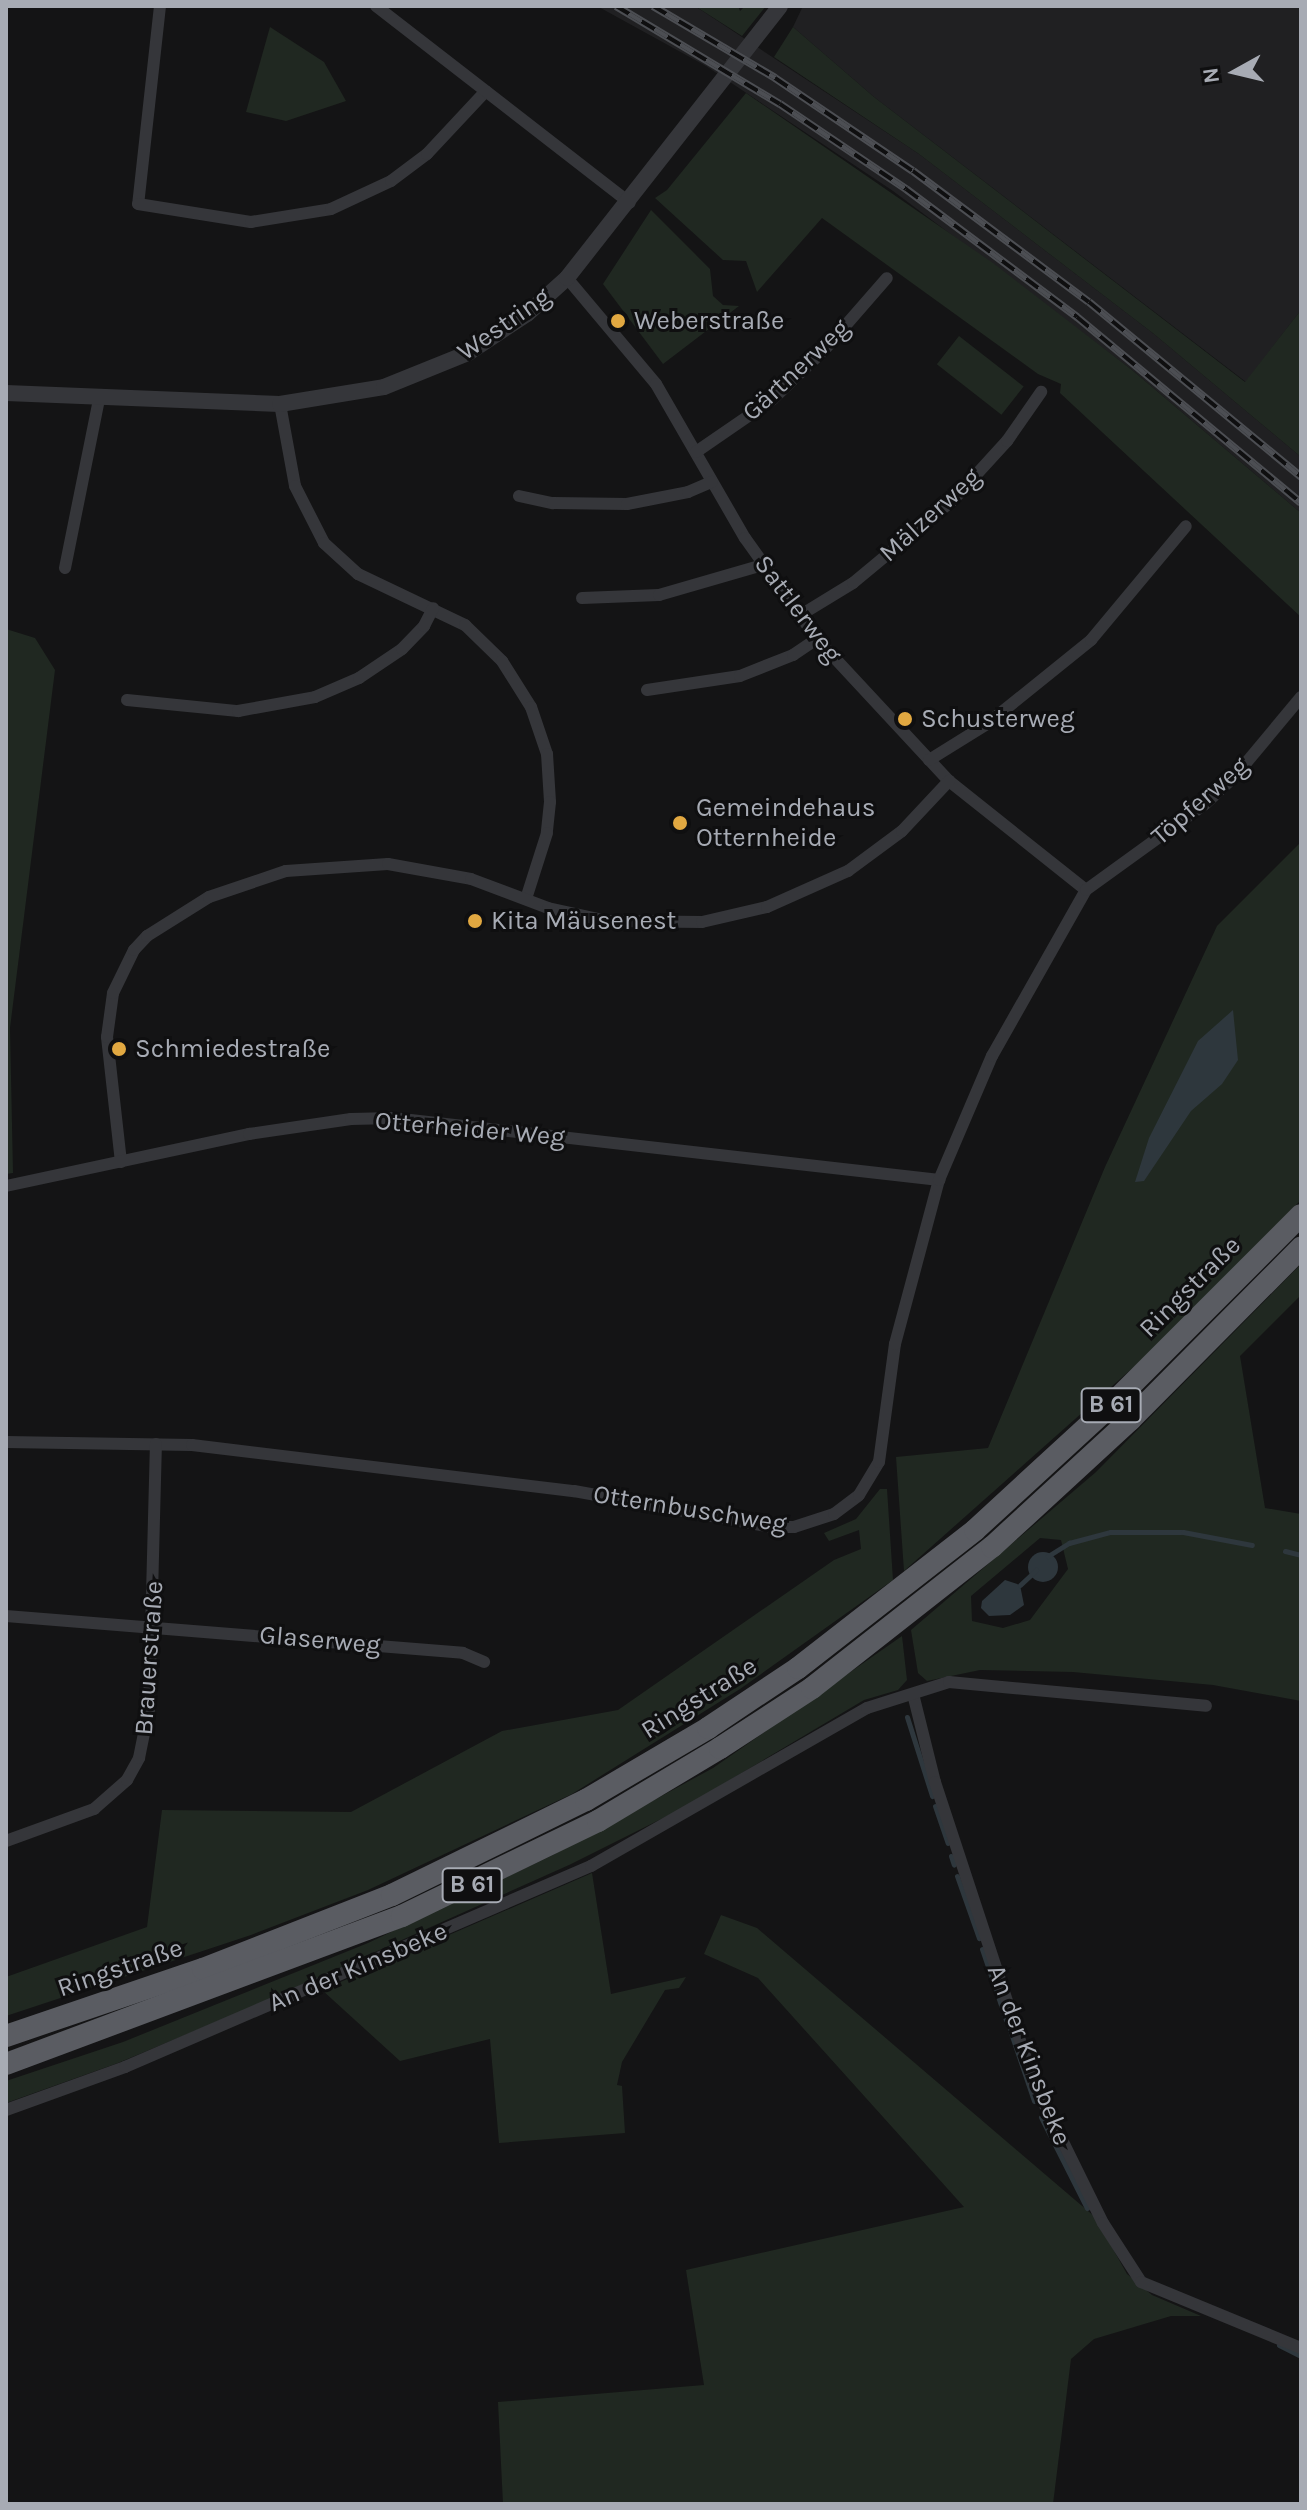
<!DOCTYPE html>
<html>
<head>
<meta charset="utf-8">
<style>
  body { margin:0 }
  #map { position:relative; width:1307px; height:2510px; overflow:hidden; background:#141415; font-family:Karla,sans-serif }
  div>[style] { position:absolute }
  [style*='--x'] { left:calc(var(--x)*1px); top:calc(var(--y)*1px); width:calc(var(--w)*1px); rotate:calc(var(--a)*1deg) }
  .built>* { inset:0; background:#202022 }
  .green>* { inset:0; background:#202821; transform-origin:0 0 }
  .water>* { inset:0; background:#2e373d }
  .round { border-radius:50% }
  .stream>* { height:5px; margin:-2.5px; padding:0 2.5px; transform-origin:2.5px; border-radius:2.5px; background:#2e373d }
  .minor>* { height:12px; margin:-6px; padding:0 6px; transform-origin:6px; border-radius:6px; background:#35363a }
  .tertiary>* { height:16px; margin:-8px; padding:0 8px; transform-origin:8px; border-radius:8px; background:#35363a }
  .trunk>* { height:22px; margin:-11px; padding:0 11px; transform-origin:11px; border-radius:11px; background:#5a5c62 }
  .rail>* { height:8px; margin-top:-4px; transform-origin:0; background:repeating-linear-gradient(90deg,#0f0f10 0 15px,#4c4e53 0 30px); box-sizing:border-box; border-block:2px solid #4c4e53 }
  .dots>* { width:22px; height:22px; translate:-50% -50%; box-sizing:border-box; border:4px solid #0f0f10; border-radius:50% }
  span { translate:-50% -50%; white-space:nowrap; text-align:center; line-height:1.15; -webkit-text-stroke:6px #0f0f10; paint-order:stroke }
  .shield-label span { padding:2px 6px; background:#0f0f10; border:2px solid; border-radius:6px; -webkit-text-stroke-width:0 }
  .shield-label { font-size:24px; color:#a7abb4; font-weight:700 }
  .poi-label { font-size:26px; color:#a7abb4 }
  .left { translate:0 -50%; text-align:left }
  .street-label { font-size:26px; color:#a7abb4 }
  .frame { position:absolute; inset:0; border:8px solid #a7abb4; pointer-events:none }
  .north { position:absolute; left:1195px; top:32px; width:80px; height:80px; -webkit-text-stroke:6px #0f0f10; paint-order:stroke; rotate:262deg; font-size:22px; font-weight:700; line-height:32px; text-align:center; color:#a7abb4 }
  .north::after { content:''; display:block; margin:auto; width:28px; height:36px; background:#a7abb4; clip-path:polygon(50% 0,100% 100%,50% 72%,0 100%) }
</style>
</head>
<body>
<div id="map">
  <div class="built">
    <div style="clip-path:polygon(597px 6px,695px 6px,919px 154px,1154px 334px,1301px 457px,1301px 513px,1132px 370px,893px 191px,706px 66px)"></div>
    <div style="clip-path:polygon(803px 6px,1301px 6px,1301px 310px,1246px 382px,874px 97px,793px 27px)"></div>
  </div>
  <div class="green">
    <div style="clip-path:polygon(695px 6px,738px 6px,740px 11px,745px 6px,766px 6px,742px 36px)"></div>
    <div style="clip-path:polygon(270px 27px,324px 62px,346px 101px,286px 121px,246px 112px)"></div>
    <div style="clip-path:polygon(793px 27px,874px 97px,1245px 382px,1301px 310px,1301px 457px,1154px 334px,919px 154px,774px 57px)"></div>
    <div style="clip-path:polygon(746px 93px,993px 263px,1132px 370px,1301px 513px,1301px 617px,1060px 393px,1061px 384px,1038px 374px,822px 218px,757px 292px,746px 261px,723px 260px,655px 198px,667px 190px)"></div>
    <div style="clip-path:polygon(651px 210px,710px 269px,713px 296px,723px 305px,739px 306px,663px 364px,603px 284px)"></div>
    <div style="left:959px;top:336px;width:82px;height:36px;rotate:38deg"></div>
    <div style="clip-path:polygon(6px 629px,35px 638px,55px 670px,10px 1028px,13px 1173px,6px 1174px)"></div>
    <div style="clip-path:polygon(1301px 842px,1301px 1200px,1146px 1356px,904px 1571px,896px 1457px,988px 1448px,1105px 1167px,1217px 926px)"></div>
    <div style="clip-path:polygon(evenodd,1301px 1264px,1301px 1295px,1240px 1356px,1265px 1508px,1301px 1514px,1301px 1701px,1213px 1685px,1073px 1672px,980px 1670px,927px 1681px,918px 1673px,911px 1630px,1096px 1472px,1301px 1264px,1040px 1538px,1061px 1540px,1068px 1569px,1030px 1620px,1003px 1628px,972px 1621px,971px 1596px,1040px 1538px)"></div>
    <div style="clip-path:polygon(880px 1489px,887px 1489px,893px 1580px,740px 1689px,572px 1794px,368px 1890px,251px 1935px,6px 2016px,6px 1977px,147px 1927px,162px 1810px,351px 1812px,502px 1731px,618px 1710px,834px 1560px,861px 1549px,859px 1530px,829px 1541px,824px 1533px,856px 1519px)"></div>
    <div style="clip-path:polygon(902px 1636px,907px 1680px,898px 1690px,864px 1700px,683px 1808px,569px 1865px,259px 2004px,118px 2063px,6px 2103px,6px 2081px,123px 2042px,368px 1943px,553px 1855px,713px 1768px)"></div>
    <div style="clip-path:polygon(592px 1873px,611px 1994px,686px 1977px,679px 1988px,665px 1990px,622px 2062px,617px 2085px,622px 2086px,625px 2133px,499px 2143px,490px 2039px,400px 2061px,322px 1990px)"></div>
    <div style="clip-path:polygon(721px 1915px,757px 1928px,1095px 2217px,1127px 2274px,1152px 2295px,1201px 2316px,1171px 2316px,1094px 2339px,1071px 2359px,1053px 2504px,503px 2504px,498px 2402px,704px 2385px,686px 2270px,964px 2207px,758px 1978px,704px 1954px)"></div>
  </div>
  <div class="water">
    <div style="clip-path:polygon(1233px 1010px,1238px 1060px,1222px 1084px,1191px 1111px,1144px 1181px,1135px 1182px,1149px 1138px,1198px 1041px)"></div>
    <div class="round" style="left:1028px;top:1552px;width:30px;height:30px"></div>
    <div style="clip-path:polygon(1005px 1580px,1020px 1585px,1024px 1605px,1010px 1615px,989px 1616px,981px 1608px,982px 1601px)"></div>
  </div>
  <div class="stream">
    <div style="--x:1285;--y:1551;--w:16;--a:14"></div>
    <div style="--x:1048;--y:1556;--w:25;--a:-32"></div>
    <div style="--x:1069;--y:1543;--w:42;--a:-15"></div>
    <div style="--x:1110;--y:1532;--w:73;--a:0"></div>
    <div style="--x:1183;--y:1532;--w:70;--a:10.7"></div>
    <div style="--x:1020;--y:1585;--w:22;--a:-43"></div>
    <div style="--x:907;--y:1717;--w:83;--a:72.4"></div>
    <div style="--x:935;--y:1806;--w:39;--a:71"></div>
    <div style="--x:951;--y:1856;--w:9;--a:72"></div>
    <div style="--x:957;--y:1876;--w:66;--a:70.5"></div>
    <div style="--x:982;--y:1949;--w:75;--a:71.3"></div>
    <div style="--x:1010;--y:2030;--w:75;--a:71.3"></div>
    <div style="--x:1041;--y:2117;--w:102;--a:63.2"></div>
    <div style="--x:1279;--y:2345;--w:25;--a:27"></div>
  </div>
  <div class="minor">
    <div style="--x:160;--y:6;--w:199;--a:96.3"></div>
    <div style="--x:138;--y:204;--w:114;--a:9.1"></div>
    <div style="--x:251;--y:222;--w:81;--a:-9.2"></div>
    <div style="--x:331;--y:209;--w:66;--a:-25"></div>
    <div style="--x:391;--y:181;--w:45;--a:-36.9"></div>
    <div style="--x:427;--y:154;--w:86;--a:-46.9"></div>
    <div style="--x:376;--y:6;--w:321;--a:37.8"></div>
    <div style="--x:567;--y:278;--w:138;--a:50"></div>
    <div style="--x:656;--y:384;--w:178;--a:60"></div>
    <div style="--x:745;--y:538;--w:124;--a:54.5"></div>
    <div style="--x:817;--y:639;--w:194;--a:47.1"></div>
    <div style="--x:949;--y:781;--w:175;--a:38.5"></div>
    <div style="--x:280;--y:404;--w:83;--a:79.6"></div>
    <div style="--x:295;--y:486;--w:64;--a:63"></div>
    <div style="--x:324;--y:543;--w:46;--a:42.4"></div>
    <div style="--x:358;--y:574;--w:119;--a:25.5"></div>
    <div style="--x:465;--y:625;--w:52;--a:44.2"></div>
    <div style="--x:502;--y:661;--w:54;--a:57.8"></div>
    <div style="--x:531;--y:707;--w:50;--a:71.2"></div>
    <div style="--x:547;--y:754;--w:48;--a:86.4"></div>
    <div style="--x:550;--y:802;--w:31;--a:96"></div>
    <div style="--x:547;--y:833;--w:69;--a:107.7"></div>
    <div style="--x:696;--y:452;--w:93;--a:-34.5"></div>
    <div style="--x:773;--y:399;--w:72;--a:-43.9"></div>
    <div style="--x:825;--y:349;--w:94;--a:-48.9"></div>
    <div style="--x:519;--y:496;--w:35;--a:12"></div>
    <div style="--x:553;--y:503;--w:74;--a:0.8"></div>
    <div style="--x:627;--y:504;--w:62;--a:-11.1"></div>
    <div style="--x:688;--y:492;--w:26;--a:-23"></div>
    <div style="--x:65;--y:568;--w:172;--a:-78.6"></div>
    <div style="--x:582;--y:598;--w:77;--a:-2.2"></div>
    <div style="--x:659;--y:595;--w:107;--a:-16.2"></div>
    <div style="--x:799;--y:616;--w:63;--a:-31.4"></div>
    <div style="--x:853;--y:583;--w:131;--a:-39.7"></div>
    <div style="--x:954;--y:499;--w:79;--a:-47.6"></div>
    <div style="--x:1007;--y:441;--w:60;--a:-55.2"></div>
    <div style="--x:647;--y:690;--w:94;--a:-8.6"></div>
    <div style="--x:740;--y:676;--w:57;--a:-21.6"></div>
    <div style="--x:793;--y:655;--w:29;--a:-34"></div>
    <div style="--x:127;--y:700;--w:112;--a:5.7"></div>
    <div style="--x:238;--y:711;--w:78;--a:-10.3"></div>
    <div style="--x:315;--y:697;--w:48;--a:-23.4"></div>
    <div style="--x:359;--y:678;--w:52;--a:-34"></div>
    <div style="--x:402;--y:649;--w:32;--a:-46"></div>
    <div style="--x:424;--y:626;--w:20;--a:-63"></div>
    <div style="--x:929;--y:760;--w:68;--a:-31.8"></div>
    <div style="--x:987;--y:724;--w:134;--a:-38.9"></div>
    <div style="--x:1091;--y:640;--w:148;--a:-50.2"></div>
    <div style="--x:121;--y:1162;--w:126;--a:-96.4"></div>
    <div style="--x:107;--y:1037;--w:44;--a:-82.2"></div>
    <div style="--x:113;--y:993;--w:48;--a:-64"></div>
    <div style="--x:134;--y:950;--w:19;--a:-47"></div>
    <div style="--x:147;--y:936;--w:73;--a:-32.2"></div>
    <div style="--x:209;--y:897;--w:81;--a:-18.7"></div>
    <div style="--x:286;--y:871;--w:102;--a:-3.9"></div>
    <div style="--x:388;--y:864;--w:84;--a:10.2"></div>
    <div style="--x:471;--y:879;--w:82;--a:20.6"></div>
    <div style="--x:548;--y:908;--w:60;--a:12.4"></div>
    <div style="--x:607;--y:921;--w:95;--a:0.6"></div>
    <div style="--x:702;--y:922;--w:67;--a:-13"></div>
    <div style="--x:767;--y:907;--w:89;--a:-24"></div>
    <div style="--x:848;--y:871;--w:67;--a:-36.5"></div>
    <div style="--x:902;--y:831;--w:69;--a:-46.8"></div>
    <div style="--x:6;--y:1186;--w:249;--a:-12.1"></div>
    <div style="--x:249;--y:1134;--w:103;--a:-8.4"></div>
    <div style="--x:351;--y:1119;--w:42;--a:-1.4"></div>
    <div style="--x:393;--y:1118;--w:550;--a:6.48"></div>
    <div style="--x:6;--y:1442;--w:186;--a:0.9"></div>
    <div style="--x:192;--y:1445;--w:385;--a:6.9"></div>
    <div style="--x:574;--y:1491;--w:202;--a:10.3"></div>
    <div style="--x:773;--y:1527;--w:21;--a:0"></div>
    <div style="--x:794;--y:1527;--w:42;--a:-18"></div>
    <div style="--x:834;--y:1514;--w:31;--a:-37"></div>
    <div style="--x:859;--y:1495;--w:39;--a:-59"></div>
    <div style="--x:879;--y:1462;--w:119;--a:-82.3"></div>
    <div style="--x:895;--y:1344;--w:170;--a:-75"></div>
    <div style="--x:939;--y:1180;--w:135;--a:-66.9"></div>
    <div style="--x:992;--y:1056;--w:191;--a:-60.5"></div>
    <div style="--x:1086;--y:890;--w:147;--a:-35.9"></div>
    <div style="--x:1205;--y:804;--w:42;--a:-43.1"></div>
    <div style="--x:1236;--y:775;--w:102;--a:-50.2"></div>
    <div style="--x:6;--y:1616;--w:458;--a:4.6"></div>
    <div style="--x:463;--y:1653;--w:23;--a:23"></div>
    <div style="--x:913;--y:1694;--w:91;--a:76"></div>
    <div style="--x:935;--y:1782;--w:317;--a:71.8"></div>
    <div style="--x:1034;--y:2083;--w:156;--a:63.8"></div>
    <div style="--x:1103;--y:2223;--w:70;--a:57.2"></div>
    <div style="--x:1141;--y:2282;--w:173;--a:22.4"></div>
    <div style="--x:6;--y:1841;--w:94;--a:-20"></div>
    <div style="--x:94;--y:1809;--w:44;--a:-41.3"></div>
    <div style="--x:127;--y:1780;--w:25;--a:-61"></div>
    <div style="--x:139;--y:1758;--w:50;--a:-78.5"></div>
    <div style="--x:149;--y:1709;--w:265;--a:-88.5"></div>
    <div style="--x:6;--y:2110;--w:127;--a:-19.9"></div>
    <div style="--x:125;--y:2067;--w:508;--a:-23.33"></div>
    <div style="--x:591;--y:1866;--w:318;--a:-29.8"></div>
    <div style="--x:867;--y:1708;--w:86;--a:-17.6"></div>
    <div style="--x:949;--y:1682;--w:258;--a:5.3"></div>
  </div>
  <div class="tertiary">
    <div style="--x:6;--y:393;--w:274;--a:2.3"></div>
    <div style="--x:280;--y:404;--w:105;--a:-9.3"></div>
    <div style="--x:384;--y:387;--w:91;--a:-22"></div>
    <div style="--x:468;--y:353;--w:71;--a:-33.5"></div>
    <div style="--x:527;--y:314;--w:54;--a:-42"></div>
    <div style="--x:567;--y:278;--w:345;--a:-51.9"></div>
  </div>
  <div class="trunk">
    <div style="--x:6;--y:2036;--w:208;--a:-18.8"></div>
    <div style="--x:203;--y:1969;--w:203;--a:-21.4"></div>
    <div style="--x:392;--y:1895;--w:216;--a:-26.1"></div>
    <div style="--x:586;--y:1800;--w:142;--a:-30.5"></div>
    <div style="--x:708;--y:1728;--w:108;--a:-33.7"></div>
    <div style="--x:798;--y:1668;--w:224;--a:-37.9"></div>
    <div style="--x:975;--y:1530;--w:189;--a:-42.6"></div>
    <div style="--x:1114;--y:1402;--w:264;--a:-45"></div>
    <div style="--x:6;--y:2064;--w:423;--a:-20.5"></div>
    <div style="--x:402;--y:1916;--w:218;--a:-25.9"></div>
    <div style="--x:598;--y:1821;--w:142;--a:-30.9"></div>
    <div style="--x:720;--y:1748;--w:110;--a:-33.1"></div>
    <div style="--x:812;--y:1688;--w:229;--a:-38.1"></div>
    <div style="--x:992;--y:1547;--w:188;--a:-42.6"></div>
    <div style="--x:1130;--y:1420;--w:243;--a:-45.2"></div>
  </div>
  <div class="rail">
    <div style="--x:616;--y:6;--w:191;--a:30.9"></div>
    <div style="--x:780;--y:104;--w:152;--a:34"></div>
    <div style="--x:906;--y:189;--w:214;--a:36.8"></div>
    <div style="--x:1077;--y:317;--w:291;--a:39.7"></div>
    <div style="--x:653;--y:6;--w:142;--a:30.5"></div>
    <div style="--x:775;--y:78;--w:166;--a:34"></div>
    <div style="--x:913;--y:171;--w:219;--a:36.7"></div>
    <div style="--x:1089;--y:302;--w:275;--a:39.5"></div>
  </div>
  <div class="dots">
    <div style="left:618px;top:321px;background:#e1a841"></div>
    <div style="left:905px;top:719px;background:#e1a841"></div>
    <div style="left:680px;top:823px;background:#e1a841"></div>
    <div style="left:475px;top:921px;background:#e1a841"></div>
    <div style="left:119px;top:1049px;background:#e1a841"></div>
  </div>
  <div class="shield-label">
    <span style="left:1111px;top:1405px">B 61</span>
    <span style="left:472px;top:1885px">B 61</span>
  </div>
  <div class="poi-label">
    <span class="left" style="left:634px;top:321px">Weberstraße</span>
    <span class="left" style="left:921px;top:719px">Schusterweg</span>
    <span class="left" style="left:696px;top:823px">Gemeindehaus<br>Otternheide</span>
    <span class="left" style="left:491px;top:921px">Kita Mäusenest</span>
    <span class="left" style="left:135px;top:1049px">Schmiedestraße</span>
  </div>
  <div class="street-label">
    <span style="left:504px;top:324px;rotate:-35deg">Westring</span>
    <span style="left:796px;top:370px;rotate:-43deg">Gärtnerweg</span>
    <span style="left:930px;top:515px;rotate:-42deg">Mälzerweg</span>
    <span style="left:798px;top:609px;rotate:53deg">Sattlerweg</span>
    <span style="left:1200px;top:801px;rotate:-41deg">Töpferweg</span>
    <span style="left:470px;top:1129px;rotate:5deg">Otterheider Weg</span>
    <span style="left:1190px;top:1287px;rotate:-45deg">Ringstraße</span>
    <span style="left:690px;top:1509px;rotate:9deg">Otternbuschweg</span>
    <span style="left:320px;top:1640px;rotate:5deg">Glaserweg</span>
    <span style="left:149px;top:1658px;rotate:-86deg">Brauerstraße</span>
    <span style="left:699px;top:1698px;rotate:-32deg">Ringstraße</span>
    <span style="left:358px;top:1967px;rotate:-23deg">An der Kinsbeke</span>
    <span style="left:120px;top:1968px;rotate:-19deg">Ringstraße</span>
    <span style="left:1029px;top:2055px;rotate:69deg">An der Kinsbeke</span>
  </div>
  <div class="frame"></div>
  <div class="north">N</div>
</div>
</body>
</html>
